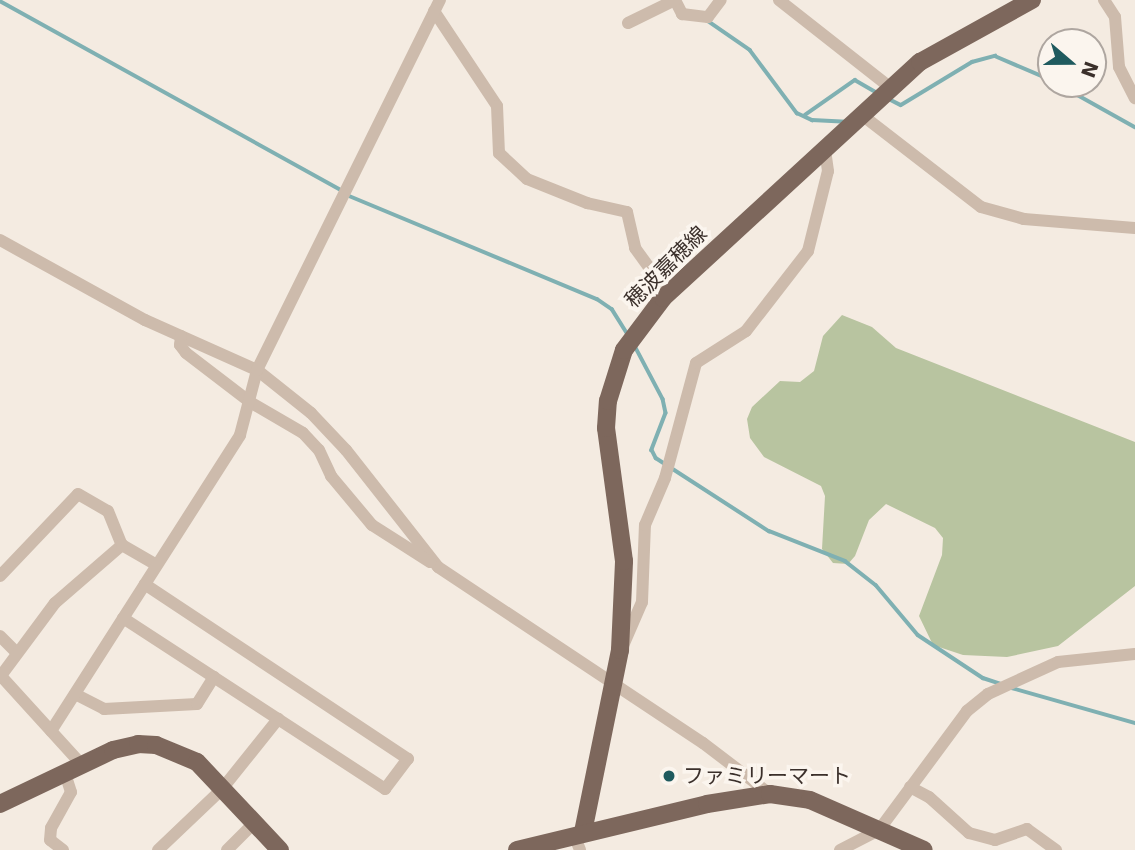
<!DOCTYPE html>
<html>
<head>
<meta charset="utf-8">
<style>
  body { margin:0 }
  #map { position:relative; width:1135px; height:850px; overflow:hidden; background:#f4ebe1; font-family:"DejaVu Sans","Noto Sans JP",sans-serif }
  div>[style] { position:absolute }
  [style*='--x'] { left:calc(var(--x)*1px); top:calc(var(--y)*1px); width:calc(var(--w)*1px); rotate:calc(var(--a)*1deg) }
  .green>* { inset:0; background:#b8c4a0 }
  .stream>* { height:3.5px; margin:-1.75px; padding:0 1.75px; transform-origin:1.75px; border-radius:1.75px; background:#7fb0b2 }
  .street>* { height:12px; margin:-6px; padding:0 6px; transform-origin:6px; border-radius:6px; background:#cdbbac }
  .primary>* { height:18px; margin:-9px; padding:0 9px; transform-origin:9px; border-radius:9px; background:#7d675c }
  .dots>* { width:19px; height:19px; translate:-50% -50%; box-sizing:border-box; border:4px solid #fbf5ee; border-radius:50% }
  span { translate:-50% -50%; white-space:nowrap; text-align:center; line-height:1.15; -webkit-text-stroke:7px #fbf5ee; paint-order:stroke }
  .street-label { font-size:21px; color:#3b302b }
  .poi-label { font-size:21px; color:#3b302b }
  .left { translate:0 -50%; text-align:left }
  .north { position:absolute; left:1037px; top:28px; width:70px; height:70px; box-sizing:border-box; background:#fbf5ee; border:2px solid #aea6a0; border-radius:50%; rotate:110deg; font-size:19px; font-weight:700; line-height:28px; text-align:center; color:#3b302b }
  .north::after { content:''; display:block; margin:auto; width:24px; height:32px; background:#1f5a5e; clip-path:polygon(50% 0,100% 100%,50% 72%,0 100%) }
</style>
</head>
<body>
<div id="map">
  <div class="green">
    <div style="clip-path:polygon(842px 315px,872px 327px,896px 348px,1135px 442px,1135px 586px,1058px 646px,1007px 657px,963px 655px,933px 645px,919px 616px,942px 555px,943px 538px,935px 528px,886px 504px,869px 520px,855px 556px,848px 564px,833px 563px,822px 549px,825px 496px,821px 486px,764px 457px,750px 438px,747px 419px,752px 407px,780px 381px,800px 382px,814px 371px,823px 336px)"></div>
  </div>
  <div class="stream">
    <div style="--x:0;--y:1;--w:390;--a:29"></div>
    <div style="--x:708;--y:21;--w:51;--a:34.6"></div>
    <div style="--x:750;--y:50;--w:79;--a:53.3"></div>
    <div style="--x:797;--y:113;--w:17;--a:25"></div>
    <div style="--x:812;--y:120;--w:34;--a:3"></div>
    <div style="--x:1058;--y:84;--w:88;--a:29.2"></div>
    <div style="--x:889;--y:99;--w:13;--a:27"></div>
    <div style="--x:901;--y:105;--w:83;--a:-31.2"></div>
    <div style="--x:972;--y:62;--w:24;--a:-15"></div>
    <div style="--x:995;--y:56;--w:61;--a:23.2"></div>
    <div style="--x:805;--y:115;--w:61;--a:-35"></div>
    <div style="--x:855;--y:80;--w:28;--a:30"></div>
    <div style="--x:347;--y:195;--w:271;--a:22.6"></div>
    <div style="--x:597;--y:299;--w:18;--a:34"></div>
    <div style="--x:612;--y:309;--w:28;--a:58"></div>
    <div style="--x:635;--y:346;--w:60;--a:62.2"></div>
    <div style="--x:663;--y:399;--w:14;--a:78"></div>
    <div style="--x:666;--y:413;--w:40;--a:111"></div>
    <div style="--x:652;--y:450;--w:9;--a:63"></div>
    <div style="--x:656;--y:458;--w:135;--a:32.9"></div>
    <div style="--x:769;--y:531;--w:82;--a:21.5"></div>
    <div style="--x:845;--y:561;--w:39;--a:38"></div>
    <div style="--x:876;--y:585;--w:65;--a:50"></div>
    <div style="--x:918;--y:635;--w:78;--a:33.5"></div>
    <div style="--x:983;--y:678;--w:20;--a:18"></div>
    <div style="--x:1012;--y:688;--w:128;--a:15.9"></div>
  </div>
  <div class="street">
    <div style="--x:675;--y:0;--w:16;--a:63"></div>
    <div style="--x:682;--y:14;--w:26;--a:7"></div>
    <div style="--x:708;--y:17;--w:21;--a:-53"></div>
    <div style="--x:779;--y:0;--w:144;--a:38.2"></div>
    <div style="--x:1104;--y:0;--w:20;--a:57"></div>
    <div style="--x:1115;--y:17;--w:50;--a:85.4"></div>
    <div style="--x:1119;--y:67;--w:35;--a:63"></div>
    <div style="--x:434;--y:11;--w:114;--a:56.4"></div>
    <div style="--x:497;--y:106;--w:47;--a:87.6"></div>
    <div style="--x:499;--y:153;--w:38;--a:43"></div>
    <div style="--x:527;--y:179;--w:65;--a:21.8"></div>
    <div style="--x:587;--y:203;--w:41;--a:12.7"></div>
    <div style="--x:627;--y:212;--w:37;--a:77"></div>
    <div style="--x:635;--y:248;--w:36;--a:54"></div>
    <div style="--x:656;--y:277;--w:22;--a:72"></div>
    <div style="--x:628;--y:23;--w:52;--a:-26.1"></div>
    <div style="--x:862;--y:115;--w:150;--a:37.7"></div>
    <div style="--x:981;--y:207;--w:45;--a:15.6"></div>
    <div style="--x:1024;--y:219;--w:111;--a:4.6"></div>
    <div style="--x:0;--y:240;--w:166;--a:28.9"></div>
    <div style="--x:145;--y:320;--w:123;--a:24.1"></div>
    <div style="--x:257;--y:370;--w:69;--a:38.5"></div>
    <div style="--x:311;--y:413;--w:51;--a:46.6"></div>
    <div style="--x:346;--y:450;--w:149;--a:51.8"></div>
    <div style="--x:438;--y:567;--w:318;--a:33.6"></div>
    <div style="--x:703;--y:743;--w:84;--a:37.3"></div>
    <div style="--x:181;--y:336;--w:9;--a:96"></div>
    <div style="--x:180;--y:345;--w:10;--a:53"></div>
    <div style="--x:186;--y:353;--w:81;--a:37.4"></div>
    <div style="--x:250;--y:402;--w:61;--a:30.3"></div>
    <div style="--x:303;--y:433;--w:23;--a:47"></div>
    <div style="--x:319;--y:450;--w:29;--a:65"></div>
    <div style="--x:331;--y:476;--w:64;--a:50.1"></div>
    <div style="--x:372;--y:525;--w:69;--a:32.5"></div>
    <div style="--x:0;--y:576;--w:113;--a:-46.4"></div>
    <div style="--x:78;--y:494;--w:34;--a:30"></div>
    <div style="--x:108;--y:511;--w:37;--a:68"></div>
    <div style="--x:123;--y:618;--w:313;--a:33.1"></div>
    <div style="--x:385;--y:789;--w:38;--a:-53"></div>
    <div style="--x:408;--y:759;--w:316;--a:-146.4"></div>
    <div style="--x:0;--y:636;--w:24;--a:45"></div>
    <div style="--x:622;--y:648;--w:50;--a:-66.5"></div>
    <div style="--x:642;--y:602;--w:77;--a:-87.8"></div>
    <div style="--x:645;--y:525;--w:51;--a:-66.9"></div>
    <div style="--x:665;--y:478;--w:119;--a:-74.9"></div>
    <div style="--x:696;--y:363;--w:59;--a:-32.6"></div>
    <div style="--x:746;--y:331;--w:101;--a:-52.2"></div>
    <div style="--x:808;--y:251;--w:82;--a:-76"></div>
    <div style="--x:828;--y:171;--w:22;--a:-98"></div>
    <div style="--x:1;--y:676;--w:119;--a:47.7"></div>
    <div style="--x:0;--y:677;--w:92;--a:-53.4"></div>
    <div style="--x:55;--y:603;--w:89;--a:-40.9"></div>
    <div style="--x:122;--y:545;--w:39;--a:30"></div>
    <div style="--x:75;--y:694;--w:33;--a:27"></div>
    <div style="--x:104;--y:709;--w:93;--a:-3.1"></div>
    <div style="--x:197;--y:704;--w:32;--a:-58"></div>
    <div style="--x:51;--y:731;--w:351;--a:-57.4"></div>
    <div style="--x:240;--y:435;--w:67;--a:-75.3"></div>
    <div style="--x:257;--y:370;--w:413;--a:-63.7"></div>
    <div style="--x:910;--y:787;--w:21;--a:28"></div>
    <div style="--x:929;--y:797;--w:54;--a:42"></div>
    <div style="--x:969;--y:833;--w:27;--a:15"></div>
    <div style="--x:995;--y:840;--w:34;--a:-19"></div>
    <div style="--x:1027;--y:829;--w:36;--a:36"></div>
    <div style="--x:574;--y:835;--w:16;--a:68"></div>
    <div style="--x:63;--y:850;--w:16;--a:-142"></div>
    <div style="--x:50;--y:840;--w:12;--a:-85"></div>
    <div style="--x:51;--y:828;--w:41;--a:-60.9"></div>
    <div style="--x:71;--y:792;--w:20;--a:-108"></div>
    <div style="--x:158;--y:850;--w:88;--a:-43.6"></div>
    <div style="--x:222;--y:789;--w:90;--a:-51.3"></div>
    <div style="--x:227;--y:850;--w:38;--a:-45"></div>
    <div style="--x:840;--y:850;--w:44;--a:-27.1"></div>
    <div style="--x:879;--y:830;--w:148;--a:-53.5"></div>
    <div style="--x:967;--y:711;--w:27;--a:-39"></div>
    <div style="--x:988;--y:694;--w:77;--a:-24.6"></div>
    <div style="--x:1058;--y:662;--w:77;--a:-5.9"></div>
  </div>
  <div class="primary">
    <div style="--x:0;--y:804;--w:125;--a:-25.5"></div>
    <div style="--x:113;--y:750;--w:26;--a:-13"></div>
    <div style="--x:138;--y:744;--w:18;--a:3"></div>
    <div style="--x:156;--y:745;--w:44;--a:22.5"></div>
    <div style="--x:197;--y:762;--w:121;--a:46.7"></div>
    <div style="--x:583;--y:832;--w:186;--a:-78.5"></div>
    <div style="--x:620;--y:650;--w:89;--a:-87.4"></div>
    <div style="--x:624;--y:561;--w:134;--a:-97.7"></div>
    <div style="--x:606;--y:428;--w:27;--a:-86"></div>
    <div style="--x:608;--y:401;--w:53;--a:-72.6"></div>
    <div style="--x:624;--y:350;--w:65;--a:-53.1"></div>
    <div style="--x:663;--y:298;--w:349;--a:-42.6"></div>
    <div style="--x:920;--y:62;--w:128;--a:-29"></div>
    <div style="--x:517;--y:850;--w:195;--a:-13.6"></div>
    <div style="--x:707;--y:804;--w:64;--a:-9"></div>
    <div style="--x:770;--y:794;--w:40;--a:8.5"></div>
    <div style="--x:810;--y:800;--w:124;--a:23.7"></div>
  </div>
  <div class="dots">
    <div style="left:669px;top:776px;background:#1f5a5e"></div>
  </div>
  <div class="street-label">
    <span style="left:666px;top:267px;rotate:-45deg">穂波嘉穂線</span>
  </div>
  <div class="poi-label">
    <span class="left" style="left:683px;top:776px">ファミリーマート</span>
  </div>
  <div class="north">N</div>
</div>
</body>
</html>
